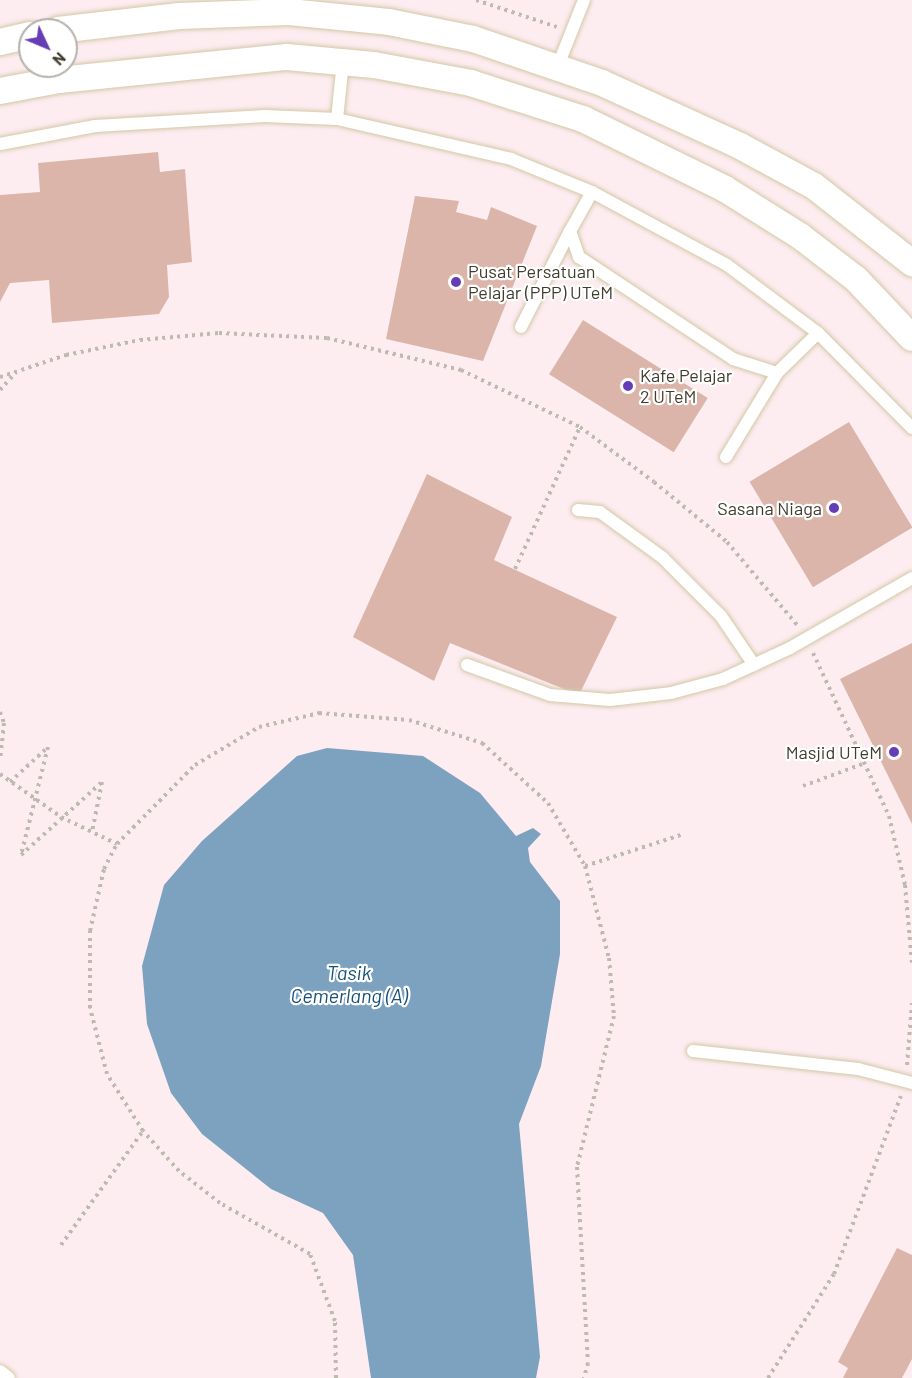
<!DOCTYPE html>
<html>
<head>
<meta charset="utf-8">
<style>
  body { margin:0 }
  #map { position:relative; width:912px; height:1378px; overflow:hidden; background:#fefbf4; font-family:Barlow,sans-serif }
  div>[style] { position:absolute }
  [style*='--x'] { left:calc(var(--x)*1px); top:calc(var(--y)*1px); width:calc(var(--w)*1px); rotate:calc(var(--a)*1deg) }
  .education>* { inset:0; background:#fdedf1 }
  .water>* { inset:0; background:#7da2c0 }
  .building>* { inset:0; background:#dbb5a9; transform-origin:0 0 }
  .path>* { height:4px; margin-top:-2px; transform-origin:0; background:repeating-linear-gradient(90deg,#bebab1 0 3px,transparent 0 7.5px) }
  .roads { filter:drop-shadow(0 0 2px #d4c8a6) drop-shadow(0 0 2px #d4c8a6) }
  .lane>* { height:12px; margin:-6px; padding:0 6px; transform-origin:6px; border-radius:6px; background:#fff }
  .street>* { height:26px; margin:-13px; padding:0 13px; transform-origin:13px; border-radius:13px; background:#fff }
  .dots>* { width:16px; height:16px; translate:-50% -50%; box-sizing:border-box; border:3px solid #fff; border-radius:50% }
  span { translate:-50% -50%; white-space:nowrap; text-align:center; line-height:1.15; -webkit-text-stroke:4.5px #fff; paint-order:stroke }
  .poi-label { font-size:18px; color:#413c2e }
  .left { translate:0 -50%; text-align:left }
  .right { translate:-100% -50%; text-align:right }
  .water-label { font-size:20px; color:#17527c; font-style:italic }
  .north { position:absolute; left:18px; top:18px; width:60px; height:60px; box-sizing:border-box; background:#fff; border:2px solid #b3b1ab; border-radius:50%; rotate:134deg; font-size:16px; font-weight:700; line-height:24px; text-align:center; color:#413c2e }
  .north::after { content:''; display:block; margin:auto; width:21px; height:27px; background:#653eb6; clip-path:polygon(50% 0,100% 100%,50% 72%,0 100%) }
</style>
</head>
<body>
<div id="map">
  <div class="education">
    <div style="clip-path:polygon(evenodd,0 0,912px 0,912px 1378px,0 1378px,0 0,30px 30px,66px 30px,66px 66px,30px 66px,30px 30px)"></div>
  </div>
  <div class="water">
    <div style="clip-path:polygon(327px 748px,423px 756px,480px 793px,516px 836px,533px 828px,541px 834px,528px 848px,530px 862px,560px 901px,560px 954px,541px 1066px,519px 1124px,540px 1357px,536px 1378px,371px 1378px,353px 1255px,323px 1213px,271px 1189px,202px 1134px,171px 1093px,147px 1024px,142px 966px,164px 885px,202px 841px,297px 756px)"></div>
  </div>
  <div class="building">
    <div style="clip-path:polygon(158px 152px,160px 172px,185px 169px,192px 262px,167px 265px,169px 297px,159px 314px,52px 323px,49px 280px,10px 283px,0 302px,0 195px,40px 192px,38px 163px)"></div>
    <div style="clip-path:polygon(415px 196px,459px 201px,456px 212px,487px 220px,491px 207px,537px 226px,483px 361px,386px 339px)"></div>
    <div style="left:583px;top:320px;width:147px;height:64px;rotate:32deg"></div>
    <div style="left:849px;top:422px;width:123px;height:116px;rotate:59deg"></div>
    <div style="clip-path:polygon(427px 474px,512px 517px,494px 560px,617px 617px,579px 695px,450px 643px,434px 681px,353px 637px)"></div>
    <div style="clip-path:polygon(912px 643px,912px 824px,840px 679px)"></div>
    <div style="clip-path:polygon(897px 1248px,912px 1255px,912px 1359px,902px 1378px,843px 1378px,848px 1368px,838px 1362px)"></div>
  </div>
  <div class="path">
    <div style="--x:476;--y:0;--w:85;--a:18.4"></div>
    <div style="--x:0;--y:377;--w:70;--a:-18.4"></div>
    <div style="--x:66;--y:355;--w:76;--a:-11.5"></div>
    <div style="--x:140;--y:340;--w:79;--a:-5.1"></div>
    <div style="--x:219;--y:333;--w:108;--a:2.7"></div>
    <div style="--x:327;--y:338;--w:138;--a:13.4"></div>
    <div style="--x:461;--y:370;--w:132;--a:25.6"></div>
    <div style="--x:580;--y:427;--w:92;--a:36.6"></div>
    <div style="--x:654;--y:482;--w:94;--a:39.4"></div>
    <div style="--x:727;--y:542;--w:110;--a:49.8"></div>
    <div style="--x:0;--y:390;--w:24;--a:-48"></div>
    <div style="--x:515;--y:569;--w:156;--a:-65.4"></div>
    <div style="--x:813;--y:653;--w:180;--a:65"></div>
    <div style="--x:889;--y:816;--w:71;--a:76.9"></div>
    <div style="--x:905;--y:885;--w:78;--a:84.9"></div>
    <div style="--x:0;--y:712;--w:12;--a:70"></div>
    <div style="--x:4;--y:723;--w:36;--a:96"></div>
    <div style="--x:0;--y:774;--w:75;--a:35.2"></div>
    <div style="--x:61;--y:817;--w:62;--a:25.7"></div>
    <div style="--x:10;--y:782;--w:52;--a:-42.6"></div>
    <div style="--x:48;--y:747;--w:111;--a:104"></div>
    <div style="--x:21;--y:855;--w:109;--a:-42"></div>
    <div style="--x:102;--y:782;--w:51;--a:101.3"></div>
    <div style="--x:803;--y:786;--w:63;--a:-20.4"></div>
    <div style="--x:585;--y:866;--w:101;--a:-17.9"></div>
    <div style="--x:907;--y:1065;--w:62;--a:-85.4"></div>
    <div style="--x:61;--y:1245;--w:140;--a:-54.3"></div>
    <div style="--x:336;--y:1378;--w:57;--a:-91"></div>
    <div style="--x:335;--y:1321;--w:72;--a:-110.5"></div>
    <div style="--x:310;--y:1254;--w:103;--a:-150.5"></div>
    <div style="--x:220;--y:1203;--w:52;--a:-142"></div>
    <div style="--x:179;--y:1171;--w:54;--a:-132"></div>
    <div style="--x:143;--y:1131;--w:67;--a:-122.3"></div>
    <div style="--x:107;--y:1074;--w:68;--a:-104.4"></div>
    <div style="--x:90;--y:1008;--w:77;--a:-90"></div>
    <div style="--x:90;--y:931;--w:64;--a:-77.3"></div>
    <div style="--x:104;--y:869;--w:28;--a:-63"></div>
    <div style="--x:117;--y:844;--w:111;--a:-45.4"></div>
    <div style="--x:195;--y:765;--w:74;--a:-30.7"></div>
    <div style="--x:259;--y:727;--w:62;--a:-13.1"></div>
    <div style="--x:319;--y:713;--w:90;--a:4.4"></div>
    <div style="--x:409;--y:720;--w:77;--a:17.5"></div>
    <div style="--x:482;--y:743;--w:89;--a:42.3"></div>
    <div style="--x:548;--y:803;--w:73;--a:59.6"></div>
    <div style="--x:585;--y:866;--w:95;--a:75.4"></div>
    <div style="--x:609;--y:958;--w:58;--a:85.1"></div>
    <div style="--x:614;--y:1016;--w:155;--a:103.8"></div>
    <div style="--x:577;--y:1167;--w:196;--a:86.8"></div>
    <div style="--x:588;--y:1363;--w:16;--a:105"></div>
    <div style="--x:768;--y:1378;--w:123;--a:-57.6"></div>
    <div style="--x:834;--y:1274;--w:190;--a:-69.4"></div>
  </div>
  <div class="roads">
    <div class="lane">
      <div style="--x:557;--y:68;--w:73;--a:-68.3"></div>
      <div style="--x:337;--y:119;--w:57;--a:-84"></div>
      <div style="--x:0;--y:144;--w:97;--a:-10.7"></div>
      <div style="--x:95;--y:126;--w:170;--a:-3.4"></div>
      <div style="--x:265;--y:116;--w:72;--a:2.4"></div>
      <div style="--x:337;--y:119;--w:179;--a:12.9"></div>
      <div style="--x:511;--y:159;--w:87;--a:22.2"></div>
      <div style="--x:592;--y:192;--w:153;--a:28.4"></div>
      <div style="--x:727;--y:265;--w:114;--a:36.8"></div>
      <div style="--x:818;--y:333;--w:134;--a:45.3"></div>
      <div style="--x:592;--y:192;--w:45;--a:119.4"></div>
      <div style="--x:570;--y:231;--w:28;--a:71"></div>
      <div style="--x:579;--y:257;--w:185;--a:33.5"></div>
      <div style="--x:733;--y:359;--w:46;--a:17.7"></div>
      <div style="--x:777;--y:373;--w:57;--a:-44.3"></div>
      <div style="--x:521;--y:327;--w:108;--a:-63"></div>
      <div style="--x:726;--y:457;--w:98;--a:-58.7"></div>
      <div style="--x:578;--y:510;--w:22;--a:5"></div>
      <div style="--x:600;--y:512;--w:78;--a:36.1"></div>
      <div style="--x:663;--y:558;--w:82;--a:45"></div>
      <div style="--x:721;--y:616;--w:59;--a:56"></div>
      <div style="--x:467;--y:665;--w:88;--a:19.9"></div>
      <div style="--x:550;--y:695;--w:60;--a:4.8"></div>
      <div style="--x:610;--y:700;--w:61;--a:-6.5"></div>
      <div style="--x:671;--y:693;--w:54;--a:-15.1"></div>
      <div style="--x:723;--y:679;--w:74;--a:-24.8"></div>
      <div style="--x:790;--y:648;--w:141;--a:-29.8"></div>
      <div style="--x:693;--y:1051;--w:166;--a:6.2"></div>
      <div style="--x:858;--y:1069;--w:56;--a:14.5"></div>
      <div style="--x:0;--y:1371;--w:11;--a:38"></div>
    </div>
    <div class="street">
      <div style="--x:58;--y:30;--w:122;--a:-6.6"></div>
      <div style="--x:179;--y:16;--w:110;--a:-2.1"></div>
      <div style="--x:289;--y:12;--w:100;--a:5.7"></div>
      <div style="--x:389;--y:22;--w:86;--a:11.4"></div>
      <div style="--x:473;--y:39;--w:136;--a:18.8"></div>
      <div style="--x:602;--y:83;--w:152;--a:24.5"></div>
      <div style="--x:740;--y:146;--w:84;--a:28.4"></div>
      <div style="--x:814;--y:186;--w:125;--a:38.2"></div>
      <div style="--x:0;--y:42;--w:31;--a:-13"></div>
      <div style="--x:0;--y:91;--w:60;--a:-10.6"></div>
      <div style="--x:59;--y:80;--w:229;--a:-5.8"></div>
      <div style="--x:287;--y:57;--w:87;--a:5.3"></div>
      <div style="--x:374;--y:65;--w:99;--a:10.5"></div>
      <div style="--x:471;--y:83;--w:118;--a:17.8"></div>
      <div style="--x:583;--y:119;--w:158;--a:26.2"></div>
      <div style="--x:725;--y:189;--w:89;--a:32.1"></div>
      <div style="--x:800;--y:236;--w:71;--a:37.5"></div>
      <div style="--x:856;--y:279;--w:81;--a:46.5"></div>
    </div>
  </div>
  <div class="dots">
    <div style="left:456px;top:282px;background:#653eb6"></div>
    <div style="left:628px;top:386px;background:#653eb6"></div>
    <div style="left:834px;top:508px;background:#653eb6"></div>
    <div style="left:894px;top:752px;background:#653eb6"></div>
  </div>
  <div class="poi-label">
    <span class="left" style="left:468px;top:282px">Pusat Persatuan<br>Pelajar (PPP) UTeM</span>
    <span class="left" style="left:640px;top:386px">Kafe Pelajar<br>2 UTeM</span>
    <span class="right" style="left:822px;top:508px">Sasana Niaga</span>
    <span class="right" style="left:882px;top:752px">Masjid UTeM</span>
  </div>
  <div class="water-label">
    <span style="left:349px;top:984px">Tasik<br>Cemerlang (A)</span>
  </div>
  <div class="north">N</div>
</div>
</body>
</html>
